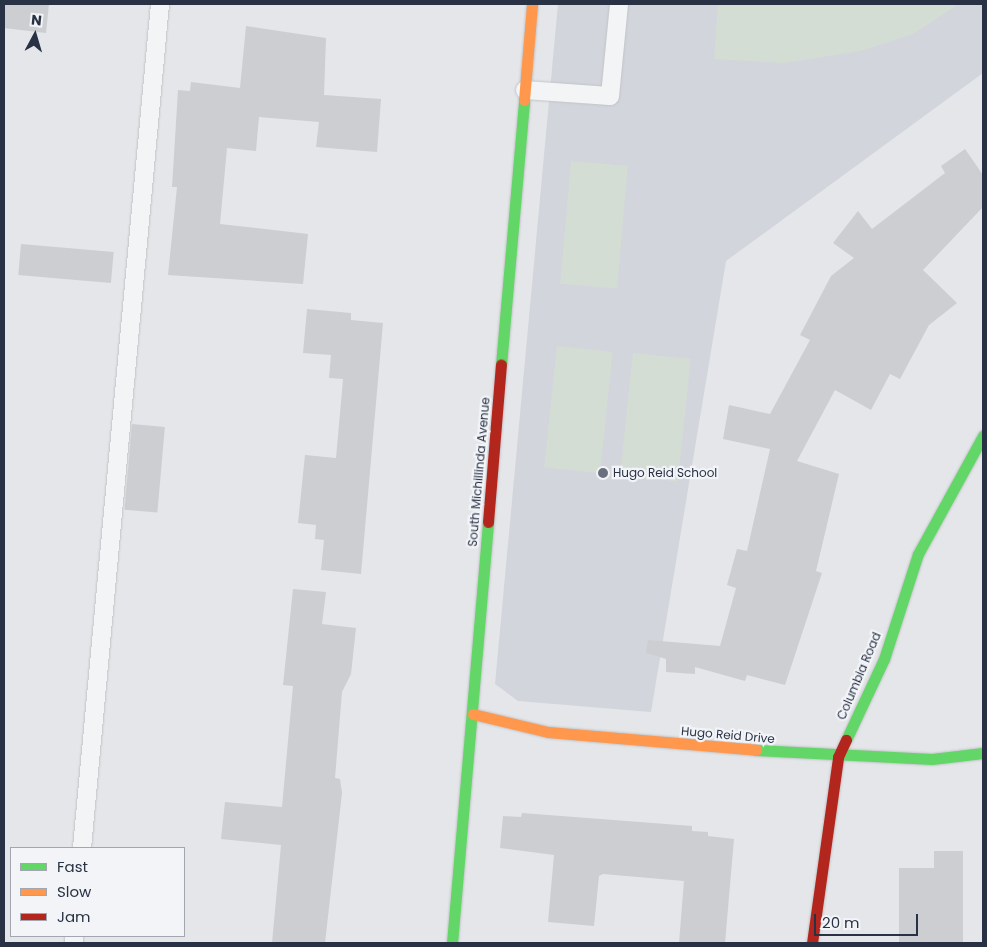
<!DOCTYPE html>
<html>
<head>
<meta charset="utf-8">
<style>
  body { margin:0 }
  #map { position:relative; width:987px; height:947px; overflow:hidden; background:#e4e6e9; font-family:Poppins,sans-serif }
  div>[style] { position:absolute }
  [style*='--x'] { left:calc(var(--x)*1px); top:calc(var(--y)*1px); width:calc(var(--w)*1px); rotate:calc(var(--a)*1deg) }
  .built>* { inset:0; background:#d2d5dc }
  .green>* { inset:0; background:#d4ddd4; transform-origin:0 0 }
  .building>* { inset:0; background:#ccced2; transform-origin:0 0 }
  .roads { filter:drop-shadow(0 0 1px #c2c4c7) drop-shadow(0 0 1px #c2c4c7) }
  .lane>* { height:18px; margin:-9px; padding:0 9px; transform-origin:9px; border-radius:9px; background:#f3f4f6 }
  .fast>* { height:11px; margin:-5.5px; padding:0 5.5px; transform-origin:5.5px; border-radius:5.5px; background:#63d668 }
  .slow>* { height:11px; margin:-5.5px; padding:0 5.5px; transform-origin:5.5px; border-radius:5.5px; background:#ff974d }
  .jam>* { height:11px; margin:-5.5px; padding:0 5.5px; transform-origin:5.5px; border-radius:5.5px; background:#b3261e }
  .dots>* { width:14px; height:14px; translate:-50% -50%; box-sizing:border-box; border:2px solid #f2f4f8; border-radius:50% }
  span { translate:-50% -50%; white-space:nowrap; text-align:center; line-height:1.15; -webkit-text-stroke:4.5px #f2f4f8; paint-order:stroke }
  .street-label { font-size:12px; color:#293244 }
  .poi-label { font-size:12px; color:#293244 }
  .left { translate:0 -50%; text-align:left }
  .frame { position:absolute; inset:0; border:5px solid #293244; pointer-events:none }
  .legend { position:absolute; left:10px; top:847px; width:175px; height:90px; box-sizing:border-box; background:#f2f4f8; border:1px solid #a2a6b0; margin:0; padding:6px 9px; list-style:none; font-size:15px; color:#293244 }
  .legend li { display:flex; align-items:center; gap:10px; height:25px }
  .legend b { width:25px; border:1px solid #a2a6b0 }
  .north { position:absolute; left:10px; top:10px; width:50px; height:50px; -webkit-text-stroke:4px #f2f4f8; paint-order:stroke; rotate:6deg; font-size:14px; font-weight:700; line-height:20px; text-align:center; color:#293244 }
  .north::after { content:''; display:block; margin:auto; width:18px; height:22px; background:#293244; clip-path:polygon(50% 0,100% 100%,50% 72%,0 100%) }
  .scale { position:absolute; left:814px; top:914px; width:104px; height:22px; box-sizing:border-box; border:2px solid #293244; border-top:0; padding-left:6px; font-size:15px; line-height:18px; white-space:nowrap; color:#293244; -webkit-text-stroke:4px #f2f4f8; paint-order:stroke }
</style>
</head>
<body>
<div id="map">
  <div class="built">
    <div style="clip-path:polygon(558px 4px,983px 4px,983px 73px,726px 261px,651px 712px,518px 701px,495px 684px)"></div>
  </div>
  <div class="green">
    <div style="clip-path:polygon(718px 4px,959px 4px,913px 34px,861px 51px,784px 63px,714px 59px)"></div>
    <div style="left:571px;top:161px;width:57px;height:123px;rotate:5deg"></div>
    <div style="left:557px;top:346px;width:56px;height:122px;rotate:6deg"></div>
    <div style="left:633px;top:353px;width:58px;height:123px;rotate:6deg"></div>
  </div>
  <div class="building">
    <div style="clip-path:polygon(4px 4px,49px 4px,46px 33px,4px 28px)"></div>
    <div style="clip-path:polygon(246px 26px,326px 38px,324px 95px,381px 99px,377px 152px,316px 147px,319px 122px,259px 117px,256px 151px,227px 148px,220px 224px,308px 234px,303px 284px,168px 275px,177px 187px,172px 187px,178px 90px,190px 91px,191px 82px,240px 88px)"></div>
    <div style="clip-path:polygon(965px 149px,983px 175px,983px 207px,923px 270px,957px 303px,929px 325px,900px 379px,890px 374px,871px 410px,835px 390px,797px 461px,839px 474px,816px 571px,822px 573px,785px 685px,747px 675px,745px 681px,695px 667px,695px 674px,666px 672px,666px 659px,646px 653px,648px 640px,720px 646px,736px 588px,727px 585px,737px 549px,747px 551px,770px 449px,723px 439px,729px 405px,770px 414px,810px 340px,800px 335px,831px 276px,854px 258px,833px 243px,858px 211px,872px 229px,945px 173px,941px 166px)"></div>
    <div style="left:21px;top:244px;width:93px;height:31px;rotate:5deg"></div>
    <div style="clip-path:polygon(307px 309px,351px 313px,351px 320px,383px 323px,361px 574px,321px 570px,324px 540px,315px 539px,316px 525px,298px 523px,305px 455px,336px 458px,342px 391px,343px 379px,329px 378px,331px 355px,303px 353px)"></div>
    <div style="left:132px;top:424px;width:33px;height:86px;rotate:5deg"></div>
    <div style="clip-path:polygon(293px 589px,326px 592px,322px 624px,356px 628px,351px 674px,342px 692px,335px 778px,340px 779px,342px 793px,325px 943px,272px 943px,281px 845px,221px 839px,225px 802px,282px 807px,293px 686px,283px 685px)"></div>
    <div style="clip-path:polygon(522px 813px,692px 826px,692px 831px,708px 832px,708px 836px,734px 839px,725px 943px,679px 943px,684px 881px,603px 874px,599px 876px,594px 926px,548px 922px,554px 855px,500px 848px,503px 816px,521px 817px)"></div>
    <div style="clip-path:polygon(934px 851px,963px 851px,963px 943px,899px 943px,899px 868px,934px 868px)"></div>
  </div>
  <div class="roads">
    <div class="lane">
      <div style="--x:525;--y:90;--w:85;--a:4"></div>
      <div style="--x:610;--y:96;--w:92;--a:-84.4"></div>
      <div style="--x:82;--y:848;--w:848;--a:-84.72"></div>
      <div style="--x:74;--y:943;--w:7;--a:-90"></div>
    </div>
    <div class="fast">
      <div style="--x:501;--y:365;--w:266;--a:-85"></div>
      <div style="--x:846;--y:740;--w:89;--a:-64.9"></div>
      <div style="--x:884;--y:659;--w:110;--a:-72.1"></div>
      <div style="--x:918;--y:554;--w:135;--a:-61.2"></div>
      <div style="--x:756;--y:750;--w:176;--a:2.9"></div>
      <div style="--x:932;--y:759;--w:51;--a:-6.7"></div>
      <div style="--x:452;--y:943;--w:423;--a:-85.1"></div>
    </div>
    <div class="slow">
      <div style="--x:524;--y:100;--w:96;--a:-85.2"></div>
      <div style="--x:473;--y:714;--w:77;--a:13.5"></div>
      <div style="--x:548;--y:732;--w:209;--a:4.9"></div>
    </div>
    <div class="jam">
      <div style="--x:488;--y:522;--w:158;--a:-85.3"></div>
      <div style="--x:812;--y:943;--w:188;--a:-82"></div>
      <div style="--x:838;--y:757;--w:19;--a:-65"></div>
    </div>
  </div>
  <div class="dots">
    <div style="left:603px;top:473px;background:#6a717e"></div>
  </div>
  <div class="street-label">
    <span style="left:479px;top:472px;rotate:-85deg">South Michillinda Avenue</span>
    <span style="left:859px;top:676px;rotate:-67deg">Columbia Road</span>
    <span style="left:728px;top:735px;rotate:5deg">Hugo Reid Drive</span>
  </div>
  <div class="poi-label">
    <span class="left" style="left:613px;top:473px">Hugo Reid School</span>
  </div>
  <div class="frame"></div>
  <ul class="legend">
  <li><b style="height:6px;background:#63d668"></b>Fast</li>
  <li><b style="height:6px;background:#ff974d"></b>Slow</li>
  <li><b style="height:6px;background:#b3261e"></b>Jam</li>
  </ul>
  <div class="north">N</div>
  <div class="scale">20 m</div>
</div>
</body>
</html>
